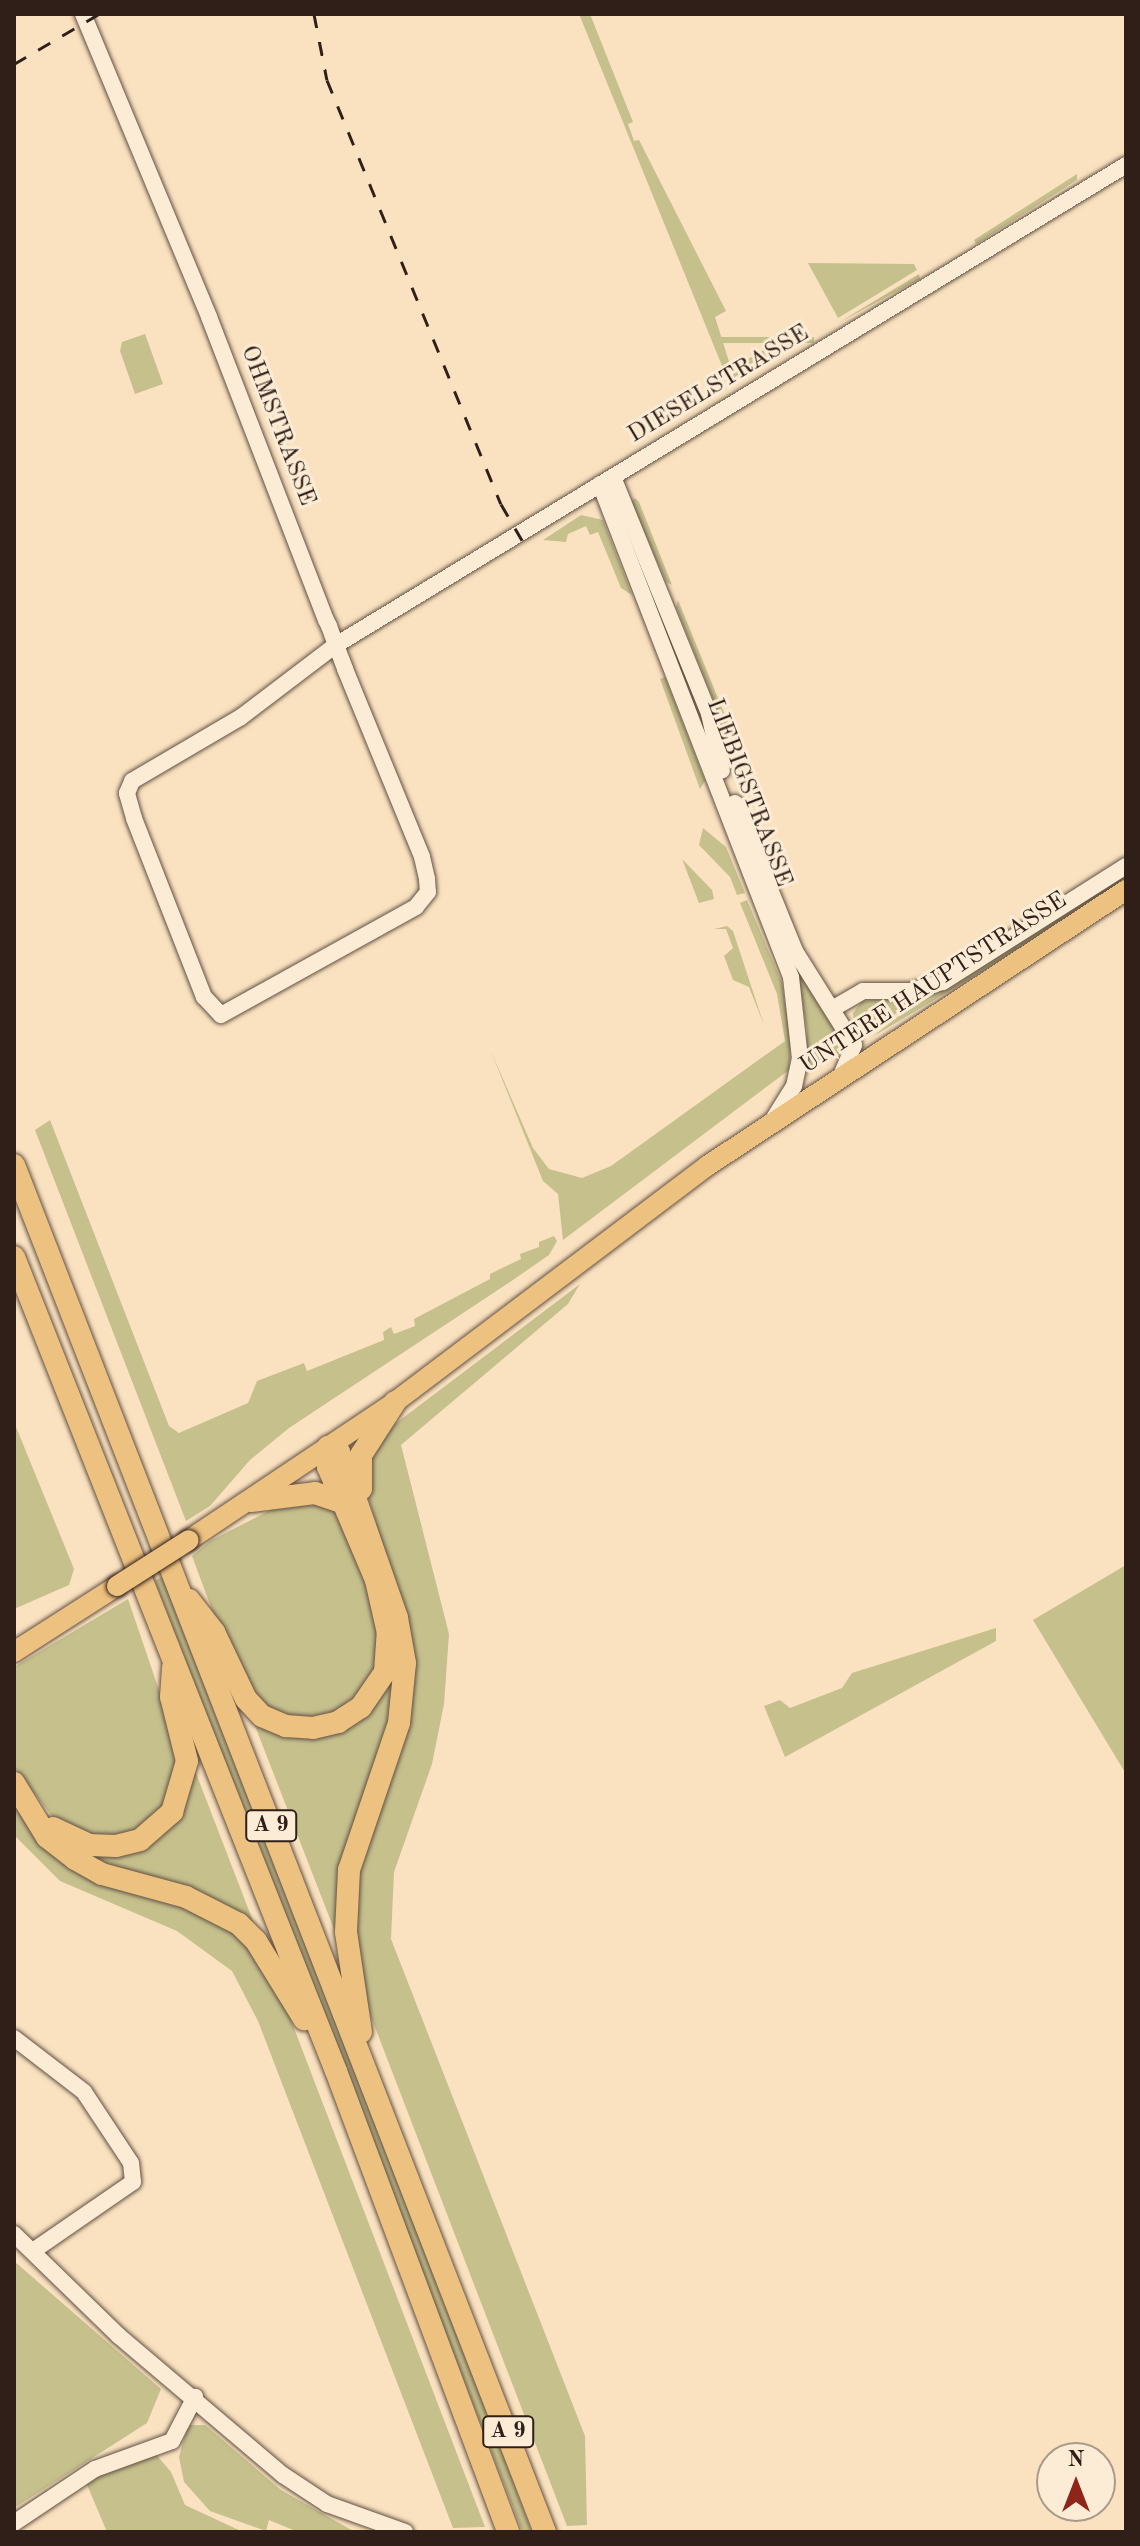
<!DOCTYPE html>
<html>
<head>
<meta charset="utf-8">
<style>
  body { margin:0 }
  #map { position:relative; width:1140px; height:2546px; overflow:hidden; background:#fae2c0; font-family:"Old Standard TT",serif }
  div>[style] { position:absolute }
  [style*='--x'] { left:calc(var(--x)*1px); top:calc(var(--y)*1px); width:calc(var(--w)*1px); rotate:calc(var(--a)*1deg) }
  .green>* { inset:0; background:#c6c08d; transform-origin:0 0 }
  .roads { filter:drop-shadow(0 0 2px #625042) drop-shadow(0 0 2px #625042) }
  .minor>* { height:16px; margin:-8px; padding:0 8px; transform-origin:8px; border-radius:8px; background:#fcecd6 }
  .major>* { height:20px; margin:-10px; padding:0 10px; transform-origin:10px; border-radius:10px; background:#edc180 }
  .highway>* { height:22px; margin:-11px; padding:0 11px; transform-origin:11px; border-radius:11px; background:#edc180 }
  .rail>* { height:3px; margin-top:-1.5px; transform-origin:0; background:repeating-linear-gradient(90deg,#301f18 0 14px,transparent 0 28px) }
  .bridges { filter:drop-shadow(0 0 2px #301f18) drop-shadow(0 0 2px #301f18) }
  .major-bridge>* { height:20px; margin:-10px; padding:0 10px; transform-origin:10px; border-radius:10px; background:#edc180 }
  span { translate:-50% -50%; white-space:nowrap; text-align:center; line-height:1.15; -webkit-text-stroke:6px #fcecd6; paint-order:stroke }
  .shield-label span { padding:2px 6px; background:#fcecd6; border:2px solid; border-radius:6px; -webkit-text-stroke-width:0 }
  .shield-label { font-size:22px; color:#301f18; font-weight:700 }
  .street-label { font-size:24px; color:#301f18 }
  .frame { position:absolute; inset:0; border:16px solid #301f18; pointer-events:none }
  .north { position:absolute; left:1036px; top:2442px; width:80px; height:80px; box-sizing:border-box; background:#fcecd6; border:2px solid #aa9a8a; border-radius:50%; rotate:0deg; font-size:22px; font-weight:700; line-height:32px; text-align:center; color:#301f18 }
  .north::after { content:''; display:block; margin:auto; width:28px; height:36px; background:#8f2418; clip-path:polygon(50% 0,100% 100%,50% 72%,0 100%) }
</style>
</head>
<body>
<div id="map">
  <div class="green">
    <div style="clip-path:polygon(579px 14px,590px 14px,633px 122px,628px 124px,634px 141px,639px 140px,726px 311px,715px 317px,731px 368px,800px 331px,810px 334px,729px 383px)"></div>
    <div style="clip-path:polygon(1077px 174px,1077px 180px,976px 244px,974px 240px)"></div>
    <div style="clip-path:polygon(808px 263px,914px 264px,917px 270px,838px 318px)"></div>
    <div style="clip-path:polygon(919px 274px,920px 279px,838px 323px)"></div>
    <div style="clip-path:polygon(145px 334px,163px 384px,135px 394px,120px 351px,122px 342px)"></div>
    <div style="left:814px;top:337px;width:6px;height:97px;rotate:90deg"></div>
    <div style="clip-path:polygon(635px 498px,639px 502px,672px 585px,666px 582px,631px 501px)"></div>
    <div style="clip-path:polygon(581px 515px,603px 520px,632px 595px,621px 588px,598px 532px,590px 535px,586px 526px,568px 534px,566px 542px,543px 540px)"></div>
    <div style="clip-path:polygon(678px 600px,733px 735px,724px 726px,676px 607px)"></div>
    <div style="clip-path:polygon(665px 677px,705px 781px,700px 789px,660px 679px)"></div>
    <div style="clip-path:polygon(703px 828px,726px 847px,745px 893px,737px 895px,730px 877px,699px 845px)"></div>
    <div style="clip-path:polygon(682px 859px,712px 890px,714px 899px,699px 903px)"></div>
    <div style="clip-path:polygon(1126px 873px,1126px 881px,1032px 942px,872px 1037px,927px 994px)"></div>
    <div style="clip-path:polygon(747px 900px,782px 983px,791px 1041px,789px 1070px,563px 1240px,558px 1194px,543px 1181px,490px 1049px,533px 1148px,549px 1169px,582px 1178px,611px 1166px,785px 1041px,777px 994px,740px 903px)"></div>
    <div style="clip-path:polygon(727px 926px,733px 931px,764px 1025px,749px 987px,733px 980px,724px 956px,733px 948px,726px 929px,714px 929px)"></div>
    <div style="clip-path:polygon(797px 970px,840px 1038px,842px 1051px,807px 1072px,807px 1030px)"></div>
    <div style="clip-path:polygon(919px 996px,866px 1036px,854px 1026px,853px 1013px,862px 1001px)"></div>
    <div style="clip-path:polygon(50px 1120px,169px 1426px,179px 1433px,248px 1403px,257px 1381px,304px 1363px,307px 1371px,384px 1340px,383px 1332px,391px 1327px,394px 1334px,415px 1326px,414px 1319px,490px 1279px,490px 1274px,521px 1259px,520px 1254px,539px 1247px,539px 1242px,554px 1236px,557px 1241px,549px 1255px,510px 1282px,289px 1428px,250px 1460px,210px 1506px,186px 1521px,35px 1130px)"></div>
    <div style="clip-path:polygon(580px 1284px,568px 1304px,401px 1445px,449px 1634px,444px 1704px,432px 1764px,394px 1872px,391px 1939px,585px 2436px,587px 2525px,567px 2526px,363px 1996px,355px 1961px,353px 1884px,400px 1743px,401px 1603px,369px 1500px,365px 1473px,379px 1436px)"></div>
    <div style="clip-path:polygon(14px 1422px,74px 1569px,69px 1585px,14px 1609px)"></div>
    <div style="clip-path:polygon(286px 1502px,334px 1505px,378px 1613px,377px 1680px,334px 1718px,277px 1717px,239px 1683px,192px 1556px,210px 1541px)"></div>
    <div style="clip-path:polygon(1126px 1565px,1126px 1774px,1033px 1620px)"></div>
    <div style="clip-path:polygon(163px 1576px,431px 2261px,531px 2530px,522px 2530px,155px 1581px)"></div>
    <div style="clip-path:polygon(128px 1599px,179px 1749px,172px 1795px,147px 1827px,104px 1839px,55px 1820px,14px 1767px,14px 1667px)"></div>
    <div style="clip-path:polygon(996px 1628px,996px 1641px,785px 1757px,764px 1706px,780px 1700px,790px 1708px,842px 1688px,852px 1673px)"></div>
    <div style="clip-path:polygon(390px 1672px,399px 1686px,339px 1942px,250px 1713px,314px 1734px)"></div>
    <div style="clip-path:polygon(194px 1768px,260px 1939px,78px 1850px,87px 1853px,181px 1813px)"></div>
    <div style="clip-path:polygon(14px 1801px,45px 1841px,237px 1930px,284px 2002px,485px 2527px,453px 2528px,258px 2021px,232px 1971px,177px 1931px,60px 1881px,14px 1835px)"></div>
    <div style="clip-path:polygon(14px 2261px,161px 2389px,147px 2423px,14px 2508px)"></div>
    <div style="clip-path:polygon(188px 2425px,205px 2425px,281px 2490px,355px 2532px,298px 2532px,269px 2520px,266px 2531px,210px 2511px,184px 2482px,179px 2457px)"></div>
    <div style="clip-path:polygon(154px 2452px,171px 2472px,185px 2505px,243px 2532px,107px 2532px,85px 2480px)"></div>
  </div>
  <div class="roads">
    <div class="minor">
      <div style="--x:83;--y:14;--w:328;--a:67.4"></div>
      <div style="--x:209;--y:317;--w:325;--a:68.9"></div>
      <div style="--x:326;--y:620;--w:7;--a:63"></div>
      <div style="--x:329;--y:626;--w:20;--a:70"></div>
      <div style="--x:336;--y:645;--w:26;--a:69"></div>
      <div style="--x:345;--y:669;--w:203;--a:67.7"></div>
      <div style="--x:422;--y:857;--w:23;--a:77"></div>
      <div style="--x:427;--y:879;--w:13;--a:86"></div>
      <div style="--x:428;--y:892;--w:19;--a:129"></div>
      <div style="--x:416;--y:907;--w:223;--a:151"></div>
      <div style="--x:221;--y:1015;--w:25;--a:-133"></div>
      <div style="--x:204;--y:997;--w:192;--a:-111.4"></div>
      <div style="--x:134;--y:818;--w:26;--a:-106"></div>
      <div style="--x:127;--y:793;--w:13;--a:-67"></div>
      <div style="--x:132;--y:781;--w:126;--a:-30.4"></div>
      <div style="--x:241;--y:717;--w:119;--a:-37.2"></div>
      <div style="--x:336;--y:645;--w:924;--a:-31.28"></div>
      <div style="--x:613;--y:477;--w:256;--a:67.9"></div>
      <div style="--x:709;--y:714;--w:58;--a:77.2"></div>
      <div style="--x:600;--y:484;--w:529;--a:68.82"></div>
      <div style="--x:791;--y:977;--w:81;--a:83.7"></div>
      <div style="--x:800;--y:1058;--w:29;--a:102"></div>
      <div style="--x:794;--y:1086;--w:39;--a:122"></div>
      <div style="--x:735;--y:803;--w:160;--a:67.9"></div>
      <div style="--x:795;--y:951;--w:111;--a:57.9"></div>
      <div style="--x:854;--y:1045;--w:33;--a:113"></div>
      <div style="--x:832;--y:1009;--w:36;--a:-30"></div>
      <div style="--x:863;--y:991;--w:48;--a:0"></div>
      <div style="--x:911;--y:991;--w:33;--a:-16"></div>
      <div style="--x:943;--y:982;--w:217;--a:-32.4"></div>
      <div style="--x:14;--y:2038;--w:88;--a:37.6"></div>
      <div style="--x:84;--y:2092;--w:85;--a:56.5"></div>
      <div style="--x:131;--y:2163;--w:19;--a:84"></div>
      <div style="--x:133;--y:2182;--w:121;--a:145.4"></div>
      <div style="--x:14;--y:2234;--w:146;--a:44.2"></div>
      <div style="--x:119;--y:2336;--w:215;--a:40.3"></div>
      <div style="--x:283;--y:2475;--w:53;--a:33.4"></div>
      <div style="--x:327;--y:2504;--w:83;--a:19.7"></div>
      <div style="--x:14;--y:2523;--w:97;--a:-33.7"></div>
      <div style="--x:95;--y:2469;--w:82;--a:-20"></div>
      <div style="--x:172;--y:2441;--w:50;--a:-62.4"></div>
    </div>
    <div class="major">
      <div style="--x:189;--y:1540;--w:248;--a:-33.8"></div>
      <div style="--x:395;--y:1402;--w:391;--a:-37.1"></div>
      <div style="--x:707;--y:1166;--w:502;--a:-33.37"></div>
      <div style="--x:14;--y:1652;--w:122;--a:-32.7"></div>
    </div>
    <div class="highway">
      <div style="--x:14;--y:1165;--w:1467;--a:68.77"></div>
      <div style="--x:14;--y:1257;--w:875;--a:68.42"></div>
      <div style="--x:336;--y:2071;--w:492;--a:69.5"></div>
      <div style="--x:361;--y:1489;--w:34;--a:-90"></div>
      <div style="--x:361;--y:1455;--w:63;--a:-57.3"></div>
      <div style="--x:251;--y:1501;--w:64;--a:-7.1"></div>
      <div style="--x:315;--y:1493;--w:31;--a:19"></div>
      <div style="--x:189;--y:1600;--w:41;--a:52"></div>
      <div style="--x:214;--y:1632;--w:74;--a:64.5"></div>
      <div style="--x:246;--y:1699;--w:23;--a:47"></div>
      <div style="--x:262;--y:1716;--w:26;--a:23"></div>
      <div style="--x:286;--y:1726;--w:27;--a:4"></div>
      <div style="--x:313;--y:1728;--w:26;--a:-13"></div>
      <div style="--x:338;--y:1722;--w:27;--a:-33"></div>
      <div style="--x:361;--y:1707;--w:42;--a:-55.6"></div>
      <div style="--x:385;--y:1672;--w:39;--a:-86"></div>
      <div style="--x:388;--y:1633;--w:54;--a:-102.8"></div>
      <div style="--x:376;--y:1580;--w:123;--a:-113"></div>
      <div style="--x:328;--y:1467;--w:20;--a:-90"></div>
      <div style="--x:328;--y:1447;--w:12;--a:24"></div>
      <div style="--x:339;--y:1452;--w:176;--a:70.7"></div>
      <div style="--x:397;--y:1618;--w:46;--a:79.9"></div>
      <div style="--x:405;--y:1663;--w:60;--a:95.7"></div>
      <div style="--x:399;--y:1723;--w:155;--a:108.8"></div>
      <div style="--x:349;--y:1870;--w:62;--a:92.8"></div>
      <div style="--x:346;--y:1932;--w:101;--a:81.5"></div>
      <div style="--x:14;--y:1783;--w:63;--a:58.6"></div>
      <div style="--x:47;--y:1837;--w:36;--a:38"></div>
      <div style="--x:75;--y:1859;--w:31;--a:29"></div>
      <div style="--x:102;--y:1874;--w:87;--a:15.3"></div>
      <div style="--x:186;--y:1897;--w:59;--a:27"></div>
      <div style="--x:239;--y:1924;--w:24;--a:45"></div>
      <div style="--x:256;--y:1941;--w:92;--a:58.4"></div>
      <div style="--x:53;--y:1828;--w:40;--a:25"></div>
      <div style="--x:89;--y:1845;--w:27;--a:2"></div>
      <div style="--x:116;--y:1846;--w:25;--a:-14"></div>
      <div style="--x:140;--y:1840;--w:43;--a:-41.2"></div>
      <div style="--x:172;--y:1812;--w:53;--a:-73.6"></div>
      <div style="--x:187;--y:1761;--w:66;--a:-104"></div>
      <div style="--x:171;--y:1697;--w:30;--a:-86"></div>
    </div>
  </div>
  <div class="rail">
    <div style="--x:314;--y:14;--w:67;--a:78.9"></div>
    <div style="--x:327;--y:80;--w:458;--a:67.7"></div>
    <div style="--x:501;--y:504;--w:50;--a:59.8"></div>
    <div style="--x:14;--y:64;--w:99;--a:-30.5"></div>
  </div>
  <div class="bridges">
    <div class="major-bridge">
      <div style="--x:117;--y:1586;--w:85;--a:-32.6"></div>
    </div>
  </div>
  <div class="shield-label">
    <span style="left:271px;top:1826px">A 9</span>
    <span style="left:508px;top:2432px">A 9</span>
  </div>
  <div class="street-label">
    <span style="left:719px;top:385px;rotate:-31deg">DIESELSTRASSE</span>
    <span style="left:277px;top:426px;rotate:69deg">OHMSTRASSE</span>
    <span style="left:748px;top:793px;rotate:69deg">LIEBIGSTRASSE</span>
    <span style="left:934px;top:984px;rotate:-33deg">UNTERE HAUPTSTRASSE</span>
  </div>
  <div class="frame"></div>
  <div class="north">N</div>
</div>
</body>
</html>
